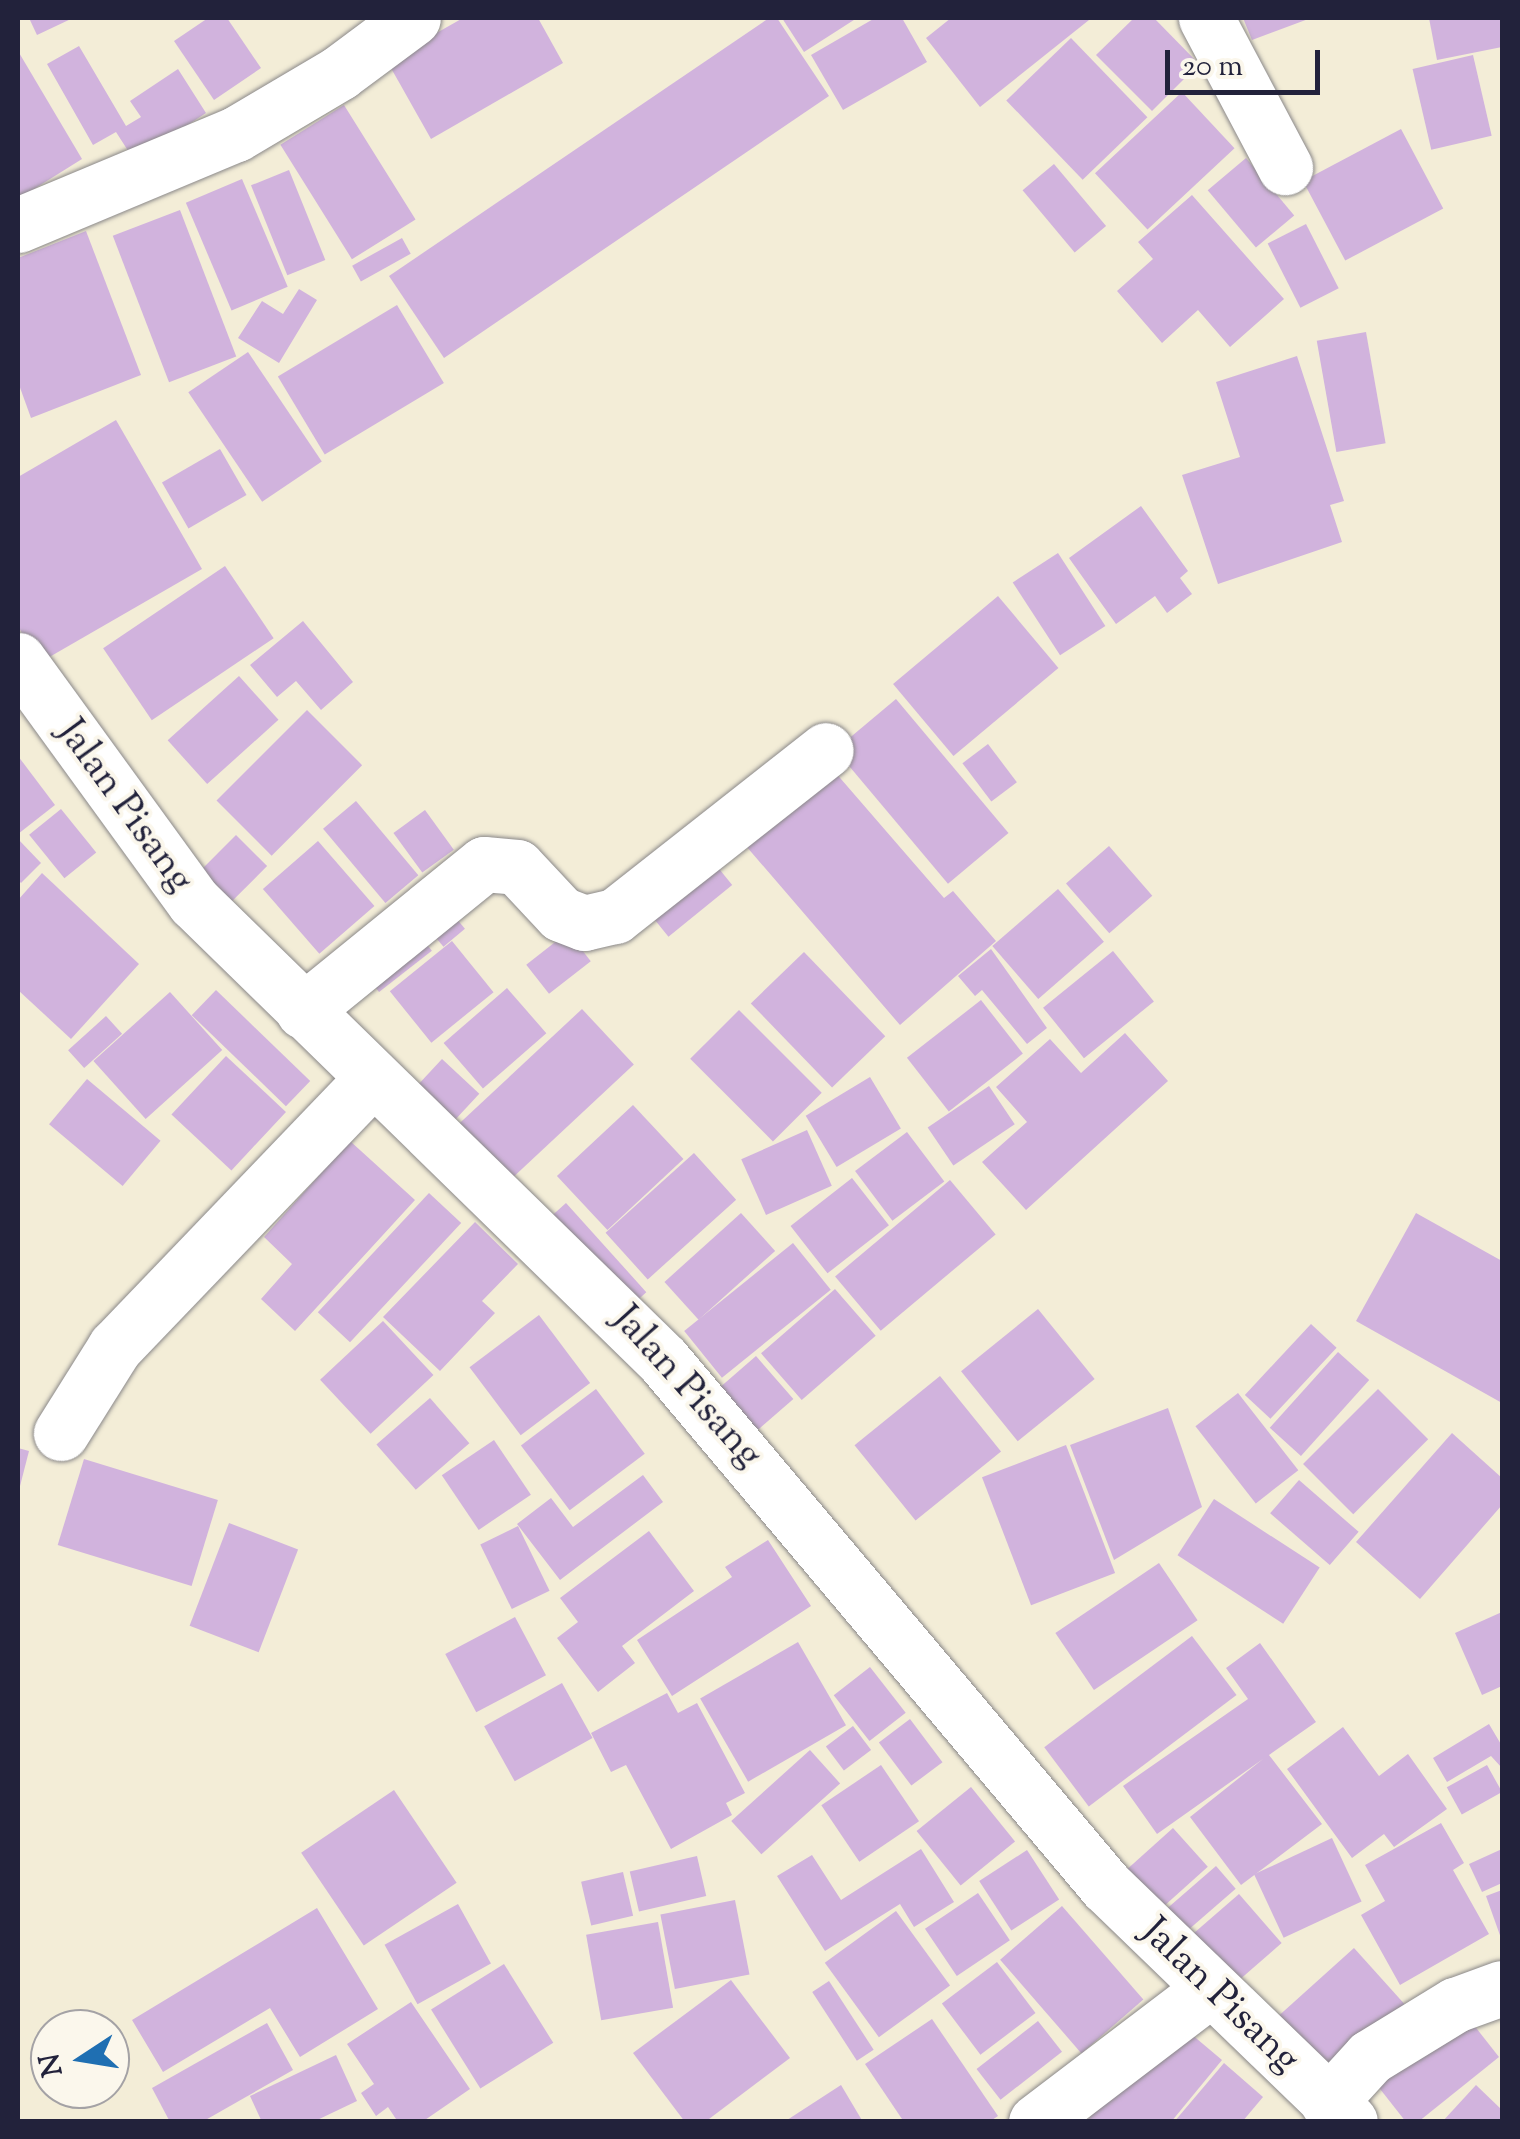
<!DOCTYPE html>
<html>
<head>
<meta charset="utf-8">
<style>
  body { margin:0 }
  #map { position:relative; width:1520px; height:2139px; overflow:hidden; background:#f3edd7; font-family:"Sorts Mill Goudy",serif }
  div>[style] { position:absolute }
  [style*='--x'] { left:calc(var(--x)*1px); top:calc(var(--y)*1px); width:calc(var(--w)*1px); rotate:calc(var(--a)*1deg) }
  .building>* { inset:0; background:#d1b3dd; transform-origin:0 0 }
  .roads { filter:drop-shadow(0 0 2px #8a8889) drop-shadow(0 0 2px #8a8889) }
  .minor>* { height:55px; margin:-27.5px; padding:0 27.5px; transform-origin:27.5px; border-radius:27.5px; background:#fff }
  span { translate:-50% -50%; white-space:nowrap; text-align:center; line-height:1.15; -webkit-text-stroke:8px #fbf7ec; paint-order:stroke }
  .street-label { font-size:40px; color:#22223b }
  .frame { position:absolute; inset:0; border:20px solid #22223b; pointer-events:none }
  .north { position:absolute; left:30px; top:2009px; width:100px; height:100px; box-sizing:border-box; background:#fbf7ec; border:2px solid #a4a2a5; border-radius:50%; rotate:258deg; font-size:28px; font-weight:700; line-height:40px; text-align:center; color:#22223b }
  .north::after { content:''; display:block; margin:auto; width:35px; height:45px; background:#1f6fb2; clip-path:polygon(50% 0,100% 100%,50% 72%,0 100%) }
  .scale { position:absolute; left:1165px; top:50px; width:155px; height:45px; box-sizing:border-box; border:5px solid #22223b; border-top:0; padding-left:12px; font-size:30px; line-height:35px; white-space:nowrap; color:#22223b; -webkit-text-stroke:8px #fbf7ec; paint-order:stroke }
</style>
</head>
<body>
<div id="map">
  <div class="building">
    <div style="clip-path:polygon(29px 18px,73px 18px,37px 35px)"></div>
    <div style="clip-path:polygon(208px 18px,227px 18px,261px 68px,214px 100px,174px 41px)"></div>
    <div style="clip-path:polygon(463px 18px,538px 18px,563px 63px,431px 139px,387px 61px)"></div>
    <div style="clip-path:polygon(769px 18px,777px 18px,829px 96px,444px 358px,389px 276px)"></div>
    <div style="clip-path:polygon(782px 18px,857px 18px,804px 52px)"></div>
    <div style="clip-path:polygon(875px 18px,902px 18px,927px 62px,843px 110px,811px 55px)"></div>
    <div style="clip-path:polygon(951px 18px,1088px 18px,1089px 20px,980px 107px,926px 38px)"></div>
    <div style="clip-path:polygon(1134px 18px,1154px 18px,1199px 64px,1152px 111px,1096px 55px)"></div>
    <div style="clip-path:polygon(1243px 18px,1311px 18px,1252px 40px)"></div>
    <div style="clip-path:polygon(1429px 18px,1502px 18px,1502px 47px,1437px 60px)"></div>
    <div style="left:1071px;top:38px;width:110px;height:90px;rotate:46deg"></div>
    <div style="clip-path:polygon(79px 46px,126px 126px,141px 117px,130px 101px,178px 69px,206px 113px,134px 160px,116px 132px,93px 145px,47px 64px)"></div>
    <div style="clip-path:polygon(18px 51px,82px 159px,18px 199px)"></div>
    <div style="left:1473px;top:55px;width:83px;height:62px;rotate:77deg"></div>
    <div style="left:1182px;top:92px;width:77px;height:119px;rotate:47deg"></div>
    <div style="left:344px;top:105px;width:135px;height:75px;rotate:58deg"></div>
    <div style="left:1401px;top:129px;width:90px;height:111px;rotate:62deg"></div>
    <div style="left:1246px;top:158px;width:75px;height:50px;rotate:50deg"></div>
    <div style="left:1054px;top:164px;width:81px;height:41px;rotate:50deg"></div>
    <div style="left:289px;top:170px;width:97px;height:41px;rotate:68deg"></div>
    <div style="left:242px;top:179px;width:117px;height:61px;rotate:67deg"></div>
    <div style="clip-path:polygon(1192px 195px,1284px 299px,1230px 347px,1198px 310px,1162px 343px,1117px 291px,1153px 259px,1138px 242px)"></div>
    <div style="left:180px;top:210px;width:157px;height:72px;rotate:69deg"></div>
    <div style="left:1306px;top:224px;width:72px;height:43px;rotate:63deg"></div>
    <div style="clip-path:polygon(86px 231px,141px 375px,31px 418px,18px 382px,18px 258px)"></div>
    <div style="left:402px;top:238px;width:18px;height:57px;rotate:61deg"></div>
    <div style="clip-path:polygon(299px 289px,317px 300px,279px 363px,238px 338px,262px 301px,283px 314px)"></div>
    <div style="left:397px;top:305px;width:91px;height:139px;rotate:59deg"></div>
    <div style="left:1366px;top:332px;width:113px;height:50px;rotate:80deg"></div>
    <div style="left:248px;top:352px;width:132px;height:72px;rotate:56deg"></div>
    <div style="clip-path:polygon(1297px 356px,1344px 501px,1330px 505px,1342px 542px,1218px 584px,1182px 475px,1240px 457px,1216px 382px)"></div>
    <div style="clip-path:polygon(116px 420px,202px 569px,39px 663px,18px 626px,18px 477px)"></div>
    <div style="left:220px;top:449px;width:53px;height:67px;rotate:60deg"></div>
    <div style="clip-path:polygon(1141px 506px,1188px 571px,1180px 578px,1192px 594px,1167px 613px,1155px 596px,1116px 624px,1069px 558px)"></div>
    <div style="left:1058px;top:553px;width:87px;height:54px;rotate:57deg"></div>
    <div style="left:225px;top:566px;width:87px;height:147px;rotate:56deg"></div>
    <div style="left:998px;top:596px;width:94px;height:137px;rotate:50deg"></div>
    <div style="clip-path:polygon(303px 621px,353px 682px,321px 710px,296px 681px,277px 697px,250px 665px)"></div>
    <div style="left:239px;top:676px;width:59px;height:96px;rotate:48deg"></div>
    <div style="left:896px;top:699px;width:175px;height:79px;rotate:50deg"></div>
    <div style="left:307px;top:710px;width:78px;height:128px;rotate:45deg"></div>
    <div style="left:988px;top:744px;width:48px;height:32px;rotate:53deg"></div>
    <div style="clip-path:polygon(18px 756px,55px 805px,18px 834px)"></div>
    <div style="clip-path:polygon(828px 764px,944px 898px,953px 891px,996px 941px,900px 1025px,740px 839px)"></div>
    <div style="left:356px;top:801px;width:97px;height:43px;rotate:50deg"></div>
    <div style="left:61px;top:809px;width:56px;height:41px;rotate:51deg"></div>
    <div style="left:425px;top:810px;width:49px;height:39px;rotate:54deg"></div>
    <div style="left:236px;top:835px;width:44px;height:54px;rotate:45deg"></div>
    <div style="clip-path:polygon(18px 839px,41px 863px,21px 883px,18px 880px)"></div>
    <div style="left:318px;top:841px;width:86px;height:73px;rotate:49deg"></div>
    <div style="left:1109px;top:846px;width:66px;height:57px;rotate:49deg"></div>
    <div style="left:707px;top:854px;width:40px;height:82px;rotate:51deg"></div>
    <div style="clip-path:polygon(42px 873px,139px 964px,71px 1039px,18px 990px,18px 900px)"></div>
    <div style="left:1058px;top:889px;width:70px;height:87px;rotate:49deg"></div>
    <div style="left:445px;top:905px;width:31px;height:28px;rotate:50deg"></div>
    <div style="left:414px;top:928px;width:29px;height:67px;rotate:52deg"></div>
    <div style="left:568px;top:932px;width:37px;height:53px;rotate:52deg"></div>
    <div style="left:452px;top:941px;width:66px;height:80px;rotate:51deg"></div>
    <div style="clip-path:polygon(991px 949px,1047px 1028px,1027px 1044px,982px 990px,975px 996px,958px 976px)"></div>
    <div style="left:1113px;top:951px;width:65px;height:90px;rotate:51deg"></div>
    <div style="left:804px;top:952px;width:117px;height:74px;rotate:46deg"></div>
    <div style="left:507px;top:988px;width:60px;height:84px;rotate:49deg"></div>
    <div style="left:216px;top:990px;width:131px;height:35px;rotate:44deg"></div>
    <div style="left:170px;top:992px;width:78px;height:103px;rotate:48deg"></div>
    <div style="left:981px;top:1000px;width:68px;height:94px;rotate:52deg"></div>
    <div style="left:582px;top:1009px;width:76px;height:177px;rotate:47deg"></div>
    <div style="left:739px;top:1010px;width:117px;height:69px;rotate:45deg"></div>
    <div style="left:106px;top:1016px;width:24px;height:51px;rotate:48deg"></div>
    <div style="clip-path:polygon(1125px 1033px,1168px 1081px,1026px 1210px,982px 1162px,1027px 1122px,996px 1087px,1050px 1039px,1081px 1073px)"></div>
    <div style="left:226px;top:1056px;width:82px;height:80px;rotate:43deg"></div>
    <div style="left:442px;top:1059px;width:51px;height:46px;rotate:43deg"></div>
    <div style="left:870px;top:1077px;width:60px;height:75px;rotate:59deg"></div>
    <div style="left:87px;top:1079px;width:96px;height:59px;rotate:40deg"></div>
    <div style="left:989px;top:1086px;width:46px;height:74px;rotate:56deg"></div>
    <div style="left:633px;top:1105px;width:74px;height:104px;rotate:47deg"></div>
    <div style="left:807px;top:1130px;width:61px;height:72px;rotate:66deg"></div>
    <div style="left:907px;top:1132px;width:62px;height:65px;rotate:53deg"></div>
    <div style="clip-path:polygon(350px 1141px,415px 1200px,295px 1331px,261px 1299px,292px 1264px,264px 1237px)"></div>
    <div style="left:694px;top:1153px;width:63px;height:119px;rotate:48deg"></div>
    <div style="left:852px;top:1178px;width:60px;height:78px;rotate:52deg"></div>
    <div style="left:950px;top:1180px;width:71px;height:150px;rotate:50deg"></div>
    <div style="left:429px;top:1193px;width:44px;height:163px;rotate:43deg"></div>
    <div style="left:566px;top:1203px;width:120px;height:30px;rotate:48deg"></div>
    <div style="left:741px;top:1213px;width:51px;height:103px;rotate:48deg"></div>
    <div style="clip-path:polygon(1416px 1213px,1502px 1261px,1502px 1403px,1356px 1321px)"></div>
    <div style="clip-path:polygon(475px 1222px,518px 1264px,482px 1301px,495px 1313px,440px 1371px,383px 1317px)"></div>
    <div style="left:793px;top:1243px;width:60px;height:140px;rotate:51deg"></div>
    <div style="left:835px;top:1289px;width:62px;height:98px;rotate:49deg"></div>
    <div style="left:1038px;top:1309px;width:90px;height:99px;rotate:51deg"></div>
    <div style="left:539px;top:1315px;width:85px;height:87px;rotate:53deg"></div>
    <div style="left:383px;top:1321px;width:74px;height:86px;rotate:47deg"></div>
    <div style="left:1311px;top:1324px;width:35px;height:97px;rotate:43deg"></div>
    <div style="left:1338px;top:1352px;width:42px;height:102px;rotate:42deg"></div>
    <div style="left:756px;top:1356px;width:57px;height:69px;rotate:49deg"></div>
    <div style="left:940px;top:1376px;width:97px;height:110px;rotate:51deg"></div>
    <div style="left:596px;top:1389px;width:81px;height:94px;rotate:53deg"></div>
    <div style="left:1378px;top:1389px;width:71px;height:106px;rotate:45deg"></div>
    <div style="left:1238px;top:1393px;width:98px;height:54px;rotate:52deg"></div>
    <div style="left:430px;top:1398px;width:60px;height:71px;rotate:49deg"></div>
    <div style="clip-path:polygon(1168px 1408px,1202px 1507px,1114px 1560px,1070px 1445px)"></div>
    <div style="clip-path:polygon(1452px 1433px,1502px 1478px,1502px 1505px,1420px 1599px,1356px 1542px)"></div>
    <div style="left:494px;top:1440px;width:66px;height:63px;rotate:56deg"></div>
    <div style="left:1066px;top:1445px;width:137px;height:90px;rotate:69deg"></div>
    <div style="clip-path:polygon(18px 1448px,29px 1451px,19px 1490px,18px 1490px)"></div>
    <div style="left:84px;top:1459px;width:140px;height:90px;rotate:17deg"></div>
    <div style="clip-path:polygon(643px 1475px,663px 1502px,560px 1580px,517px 1524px,551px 1498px,573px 1527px)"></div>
    <div style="left:1299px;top:1480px;width:79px;height:44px;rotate:41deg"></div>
    <div style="left:1214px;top:1499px;width:126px;height:67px;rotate:33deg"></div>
    <div style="left:229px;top:1523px;width:74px;height:110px;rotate:21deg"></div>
    <div style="left:518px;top:1526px;width:72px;height:42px;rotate:64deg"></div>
    <div style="clip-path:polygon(649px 1531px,694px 1591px,622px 1646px,635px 1663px,598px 1692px,557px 1638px,578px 1622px,560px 1598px)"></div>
    <div style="clip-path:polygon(768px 1540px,811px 1606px,672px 1696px,637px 1640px,732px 1577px,725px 1567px)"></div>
    <div style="left:1159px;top:1563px;width:69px;height:125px;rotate:56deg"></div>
    <div style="clip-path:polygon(1502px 1612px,1502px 1686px,1482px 1695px,1455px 1633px)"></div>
    <div style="left:515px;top:1617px;width:66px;height:79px;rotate:62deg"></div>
    <div style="left:1192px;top:1636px;width:74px;height:185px;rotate:53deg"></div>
    <div style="left:798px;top:1642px;width:96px;height:113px;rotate:60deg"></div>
    <div style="clip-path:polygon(1260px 1643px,1316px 1722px,1269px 1755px,1322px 1824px,1241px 1885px,1190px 1817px,1263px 1759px,1157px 1834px,1123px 1786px,1248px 1699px,1226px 1668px)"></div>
    <div style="left:870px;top:1667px;width:58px;height:46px;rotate:52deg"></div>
    <div style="left:562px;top:1683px;width:63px;height:89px;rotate:61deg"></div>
    <div style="clip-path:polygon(667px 1693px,678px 1713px,697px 1703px,745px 1793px,726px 1803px,732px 1815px,671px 1849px,626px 1765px,611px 1772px,591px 1733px)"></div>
    <div style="left:910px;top:1719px;width:54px;height:39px;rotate:53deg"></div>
    <div style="clip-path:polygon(1489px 1724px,1502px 1746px,1502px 1768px,1491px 1756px,1447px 1782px,1433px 1758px)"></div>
    <div style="left:853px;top:1726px;width:30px;height:34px;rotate:53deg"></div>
    <div style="clip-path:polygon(1343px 1727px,1379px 1776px,1408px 1754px,1447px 1809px,1394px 1847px,1384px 1834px,1352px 1858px,1287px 1769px)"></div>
    <div style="left:810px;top:1750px;width:45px;height:106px;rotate:48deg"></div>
    <div style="left:881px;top:1765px;width:68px;height:72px;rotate:56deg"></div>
    <div style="left:1487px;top:1765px;width:31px;height:46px;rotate:61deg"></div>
    <div style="left:971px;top:1787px;width:70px;height:70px;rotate:51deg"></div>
    <div style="left:394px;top:1790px;width:112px;height:112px;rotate:56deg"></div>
    <div style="clip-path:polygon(1441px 1823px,1464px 1863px,1453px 1870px,1489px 1934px,1400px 1985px,1361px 1915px,1385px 1901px,1365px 1865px)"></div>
    <div style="left:1173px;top:1828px;width:52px;height:73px;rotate:48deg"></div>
    <div style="left:1332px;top:1838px;width:70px;height:86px;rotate:65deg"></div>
    <div style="clip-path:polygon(921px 1849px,954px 1902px,914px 1927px,900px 1904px,825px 1951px,777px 1876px,812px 1855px,841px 1900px)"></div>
    <div style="clip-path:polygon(1502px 1849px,1502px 1883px,1482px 1892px,1469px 1864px)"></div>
    <div style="left:1027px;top:1850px;width:59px;height:57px;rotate:57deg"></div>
    <div style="left:697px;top:1856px;width:41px;height:69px;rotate:77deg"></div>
    <div style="left:1216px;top:1866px;width:30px;height:79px;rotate:49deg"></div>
    <div style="left:623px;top:1872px;width:45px;height:43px;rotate:77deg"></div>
    <div style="clip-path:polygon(1502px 1890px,1502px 1941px,1486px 1896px)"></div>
    <div style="left:978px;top:1893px;width:57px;height:64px;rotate:56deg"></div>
    <div style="left:1239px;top:1894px;width:65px;height:60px;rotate:49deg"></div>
    <div style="left:735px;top:1900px;width:76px;height:76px;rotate:79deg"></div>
    <div style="left:458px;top:1904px;width:68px;height:84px;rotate:61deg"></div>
    <div style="left:1062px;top:1906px;width:124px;height:82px;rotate:49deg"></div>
    <div style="clip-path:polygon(317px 1908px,378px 2009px,300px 2057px,270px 2008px,163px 2072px,132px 2020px)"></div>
    <div style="left:896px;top:1911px;width:92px;height:88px;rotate:54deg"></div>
    <div style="left:658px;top:1922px;width:87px;height:73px;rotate:80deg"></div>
    <div style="left:1354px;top:1948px;width:76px;height:102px;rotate:48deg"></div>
    <div style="left:997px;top:1962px;width:64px;height:69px;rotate:53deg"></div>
    <div style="left:504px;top:1964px;width:93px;height:86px;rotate:58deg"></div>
    <div style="clip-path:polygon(731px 1980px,790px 2058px,705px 2122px,685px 2122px,633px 2053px)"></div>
    <div style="left:829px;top:1981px;width:82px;height:20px;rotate:57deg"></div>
    <div style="clip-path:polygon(411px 2002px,470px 2089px,422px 2122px,398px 2122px,388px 2107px,376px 2116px,361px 2093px,374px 2084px,347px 2044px)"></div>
    <div style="clip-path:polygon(1462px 2010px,1499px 2057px,1418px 2122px,1406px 2122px,1373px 2080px)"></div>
    <div style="clip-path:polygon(932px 2019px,998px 2116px,989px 2122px,904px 2122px,865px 2064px)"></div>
    <div style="left:1038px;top:2021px;width:39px;height:78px;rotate:52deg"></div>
    <div style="clip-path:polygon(267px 2023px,293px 2070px,202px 2122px,170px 2122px,152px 2088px)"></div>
    <div style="clip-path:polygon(1184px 2028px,1222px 2060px,1171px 2122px,1086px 2122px,1149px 2045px)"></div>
    <div style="clip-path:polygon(336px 2055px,357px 2101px,313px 2122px,262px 2122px,250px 2096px)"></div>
    <div style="clip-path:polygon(1224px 2063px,1263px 2097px,1242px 2122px,1174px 2122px)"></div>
    <div style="clip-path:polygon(841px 2085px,863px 2122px,784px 2122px)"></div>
    <div style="clip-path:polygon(1476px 2085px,1502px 2110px,1502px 2122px,1442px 2122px)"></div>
  </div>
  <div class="roads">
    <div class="minor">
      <div style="--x:1206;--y:18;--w:169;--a:62.1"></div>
      <div style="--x:18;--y:225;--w:236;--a:-22.7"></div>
      <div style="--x:236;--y:134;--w:120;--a:-30.6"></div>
      <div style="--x:339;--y:73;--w:92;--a:-36.6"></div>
      <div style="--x:18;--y:660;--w:299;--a:54"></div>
      <div style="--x:194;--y:902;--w:656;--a:44.32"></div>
      <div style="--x:663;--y:1360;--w:688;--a:49.9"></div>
      <div style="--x:1106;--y:1886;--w:339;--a:44"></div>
      <div style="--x:303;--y:1011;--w:233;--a:-39.1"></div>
      <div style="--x:484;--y:864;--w:33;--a:5"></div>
      <div style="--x:517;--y:867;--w:64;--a:46.9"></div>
      <div style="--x:561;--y:914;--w:25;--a:21"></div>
      <div style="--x:584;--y:923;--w:32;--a:-13"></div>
      <div style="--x:615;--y:916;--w:268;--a:-38.2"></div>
      <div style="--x:61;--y:1433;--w:102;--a:-57.9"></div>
      <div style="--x:115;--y:1347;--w:371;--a:-46.2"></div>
      <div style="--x:1328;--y:2103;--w:62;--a:-47.6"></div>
      <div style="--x:1370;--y:2057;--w:100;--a:-31.5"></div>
      <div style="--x:1455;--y:2005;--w:50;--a:-19.9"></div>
      <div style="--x:1036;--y:2122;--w:216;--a:-37.3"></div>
    </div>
  </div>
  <div class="street-label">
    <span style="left:124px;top:807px;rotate:54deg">Jalan Pisang</span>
    <span style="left:686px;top:1388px;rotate:48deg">Jalan Pisang</span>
    <span style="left:1219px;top:1997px;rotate:44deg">Jalan Pisang</span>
  </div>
  <div class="frame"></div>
  <div class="north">N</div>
  <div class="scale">20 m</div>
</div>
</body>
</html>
